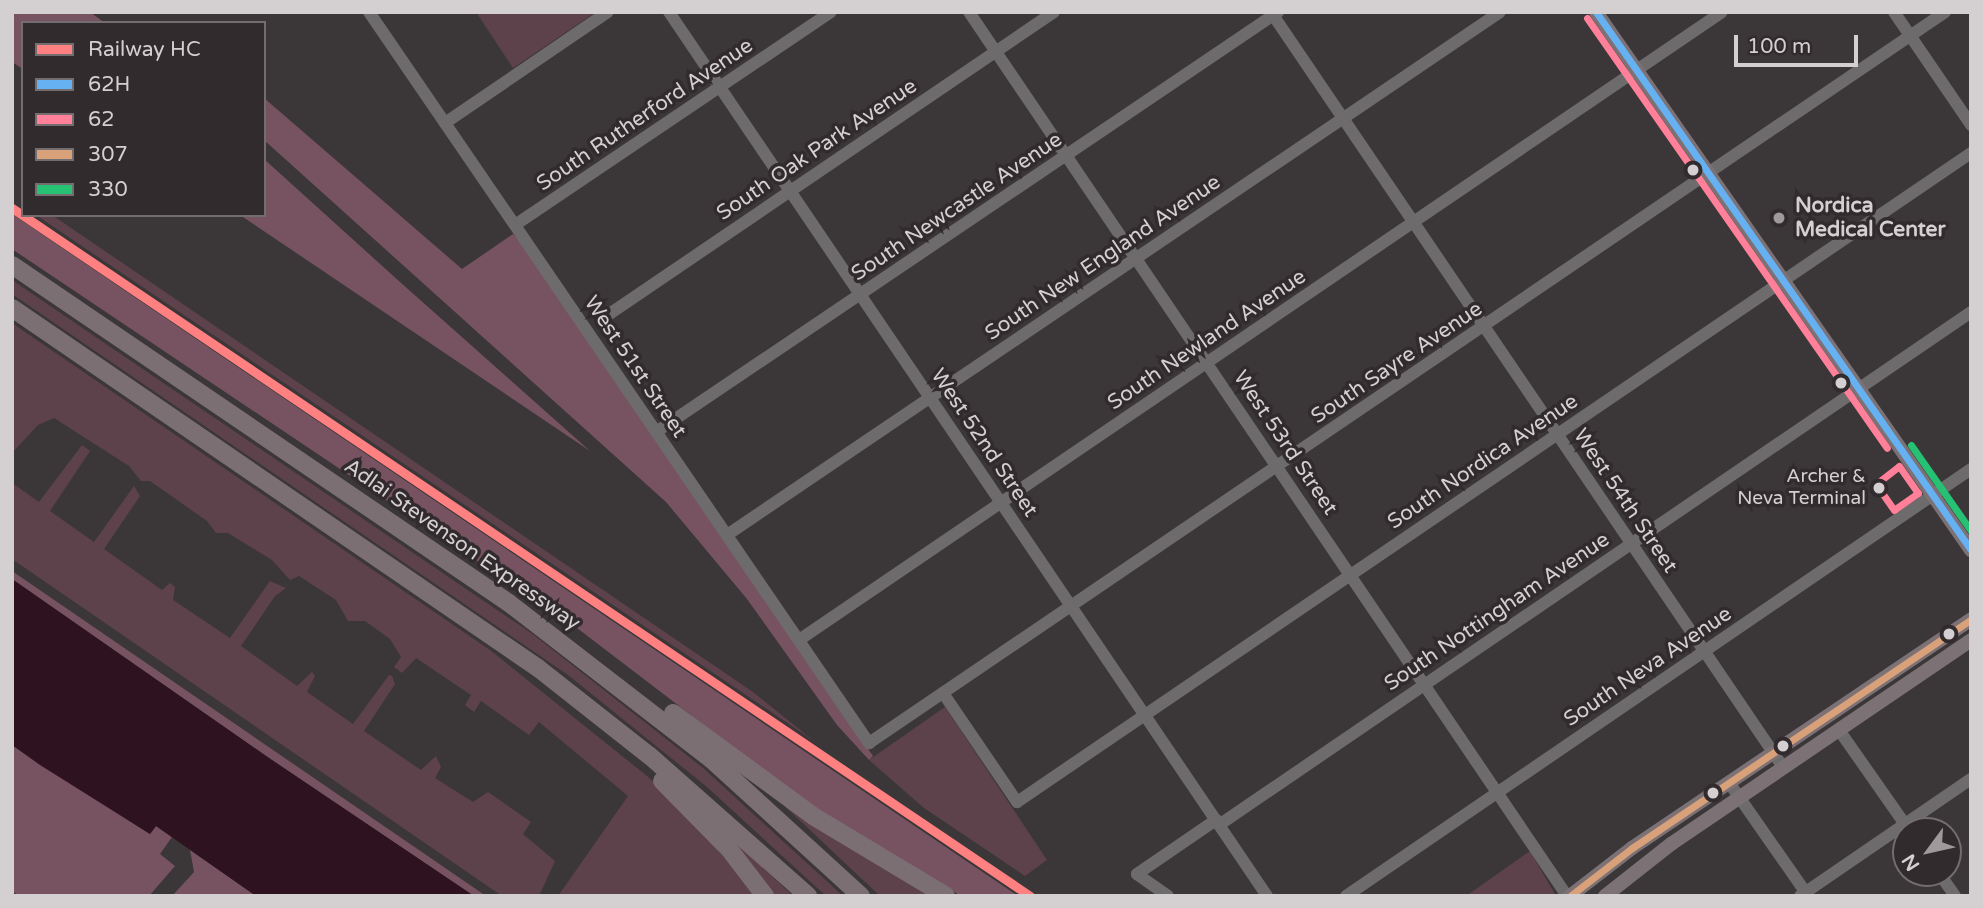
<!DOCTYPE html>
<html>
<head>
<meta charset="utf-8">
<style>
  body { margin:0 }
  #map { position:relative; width:1983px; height:908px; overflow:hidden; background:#3b3638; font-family:"Varela Round",sans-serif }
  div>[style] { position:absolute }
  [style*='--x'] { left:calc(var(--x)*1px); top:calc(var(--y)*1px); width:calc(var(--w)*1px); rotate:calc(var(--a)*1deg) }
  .green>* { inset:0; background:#5d424c }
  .forest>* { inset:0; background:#775361 }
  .water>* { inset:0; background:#2f121f }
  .minor>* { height:12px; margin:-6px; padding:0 6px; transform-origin:6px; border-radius:6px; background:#6e6b6c }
  .major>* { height:14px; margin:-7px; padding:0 7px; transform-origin:7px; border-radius:7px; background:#7c7276 }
  .highway>* { height:18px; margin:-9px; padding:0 9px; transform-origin:9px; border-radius:9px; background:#7b6f74 }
  .bus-1>* { height:7px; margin:-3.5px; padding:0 3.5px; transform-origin:3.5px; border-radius:3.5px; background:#66b1f2 }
  .bus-2>* { height:7px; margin:-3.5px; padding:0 3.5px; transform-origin:3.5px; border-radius:3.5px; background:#ff8098 }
  .bus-3>* { height:7px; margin:-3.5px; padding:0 3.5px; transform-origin:3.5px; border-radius:3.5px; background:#d9a179 }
  .bus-4>* { height:7px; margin:-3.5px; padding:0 3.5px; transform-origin:3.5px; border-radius:3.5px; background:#26c172 }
  .rail-1>* { height:9px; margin:-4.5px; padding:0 4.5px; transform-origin:4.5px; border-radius:4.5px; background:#ff8080 }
  .dots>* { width:19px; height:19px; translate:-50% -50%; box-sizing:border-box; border:4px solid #322b2e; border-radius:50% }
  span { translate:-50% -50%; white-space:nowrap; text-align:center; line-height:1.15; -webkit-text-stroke:7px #322b2e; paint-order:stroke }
  .bus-label { font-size:19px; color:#d4d0d1 }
  .right { translate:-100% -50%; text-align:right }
  .street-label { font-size:21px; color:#d4d0d1 }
  .poi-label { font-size:21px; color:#d4d0d1; font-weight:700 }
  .left { translate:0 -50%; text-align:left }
  .frame { position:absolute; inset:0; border:14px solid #d4d0d1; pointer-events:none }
  .legend { position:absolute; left:21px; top:21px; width:245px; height:196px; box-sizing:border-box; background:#322b2e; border:2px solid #736d6f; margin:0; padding:9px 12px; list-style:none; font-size:21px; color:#d4d0d1 }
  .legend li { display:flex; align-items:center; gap:14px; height:35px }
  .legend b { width:35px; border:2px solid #736d6f }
  .north { position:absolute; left:1892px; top:817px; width:70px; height:70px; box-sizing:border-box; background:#322b2e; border:2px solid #736d6f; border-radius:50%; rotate:237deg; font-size:19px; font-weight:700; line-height:28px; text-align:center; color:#d4d0d1 }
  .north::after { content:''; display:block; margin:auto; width:24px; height:32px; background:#9e9a9b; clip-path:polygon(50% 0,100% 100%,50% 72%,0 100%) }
  .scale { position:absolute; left:1734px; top:35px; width:124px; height:32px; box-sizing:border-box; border:4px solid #d4d0d1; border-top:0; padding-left:9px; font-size:21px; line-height:24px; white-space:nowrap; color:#d4d0d1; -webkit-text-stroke:5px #322b2e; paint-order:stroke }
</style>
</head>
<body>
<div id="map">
  <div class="green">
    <div style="clip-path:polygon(476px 12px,596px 12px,513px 68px)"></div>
    <div style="clip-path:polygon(36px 215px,52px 215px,753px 692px,814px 741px)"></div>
    <div style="clip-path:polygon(12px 280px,534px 635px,703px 768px,843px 896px,826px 896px,707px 787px,568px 675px,12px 294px)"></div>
    <div style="clip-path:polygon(12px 323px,490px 650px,647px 776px,706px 835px,755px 896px,558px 896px,628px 796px,539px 722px,529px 735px,481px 701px,474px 712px,465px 705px,471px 695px,416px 658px,402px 673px,394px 667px,401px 657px,390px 639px,365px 621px,348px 621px,336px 600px,299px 576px,290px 580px,272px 560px,228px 533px,216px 533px,207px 521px,150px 481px,141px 481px,129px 466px,54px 418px,38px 425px,12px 453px)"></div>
    <div style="clip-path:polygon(82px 445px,90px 451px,50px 511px,94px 542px,134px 486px,140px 496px,104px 549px,162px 590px,170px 583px,175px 587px,173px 600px,230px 638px,270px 581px,286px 588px,275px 596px,241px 646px,297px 686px,312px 672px,315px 676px,307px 692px,353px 724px,389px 675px,392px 676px,395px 684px,364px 731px,421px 770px,436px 756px,441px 767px,435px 778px,473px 802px,488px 792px,531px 822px,523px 834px,555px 861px,539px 896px,502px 896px,12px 559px,12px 483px,39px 502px)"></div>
    <div style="clip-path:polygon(945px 707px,1047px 860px,1025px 876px,924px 808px,869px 760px)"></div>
    <div style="clip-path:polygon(777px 799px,931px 896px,880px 896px)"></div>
    <div style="clip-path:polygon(731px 839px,761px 866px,793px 896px,772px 896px)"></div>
    <div style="clip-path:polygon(1530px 851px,1556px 896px,1466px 896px)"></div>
  </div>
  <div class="forest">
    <div style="clip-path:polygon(12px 12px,90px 12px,105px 23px,23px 23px,23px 69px,12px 62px)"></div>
    <div style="clip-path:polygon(264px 98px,462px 269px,513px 234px,524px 245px,873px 756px,869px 760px,837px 725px,747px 599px,666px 502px,264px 140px)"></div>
    <div style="clip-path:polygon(264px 159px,400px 282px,590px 451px,240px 215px,264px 215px)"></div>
    <div style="clip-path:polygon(12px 214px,1018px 896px,961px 896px,814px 809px,577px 628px,12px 249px)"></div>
    <div style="clip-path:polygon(12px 571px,486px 896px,474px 896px,269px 758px,12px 579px)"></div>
    <div style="clip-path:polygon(12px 745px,150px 834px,156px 826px,172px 837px,160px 854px,175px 866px,149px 896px,19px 896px,12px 891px)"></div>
    <div style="clip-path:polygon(190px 850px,256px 896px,172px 896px,194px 872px)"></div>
  </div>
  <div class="water">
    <div style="clip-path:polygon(12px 579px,269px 758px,474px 896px,256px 896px,156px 826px,150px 834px,40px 765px,12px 745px)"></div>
  </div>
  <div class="minor">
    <div style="--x:369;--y:12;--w:886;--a:55.63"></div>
    <div style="--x:869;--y:743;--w:1301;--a:-34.19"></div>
    <div style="--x:669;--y:12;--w:1067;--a:55.92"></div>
    <div style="--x:969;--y:12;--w:1067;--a:55.92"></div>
    <div style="--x:1271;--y:12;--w:912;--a:55.86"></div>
    <div style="--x:1894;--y:12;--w:137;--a:55.7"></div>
    <div style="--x:445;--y:123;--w:197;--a:-34.3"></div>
    <div style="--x:515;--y:225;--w:381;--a:-34"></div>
    <div style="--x:602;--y:319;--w:546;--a:-34.18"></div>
    <div style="--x:656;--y:432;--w:751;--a:-34.03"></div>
    <div style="--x:727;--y:535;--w:933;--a:-34.08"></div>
    <div style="--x:799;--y:640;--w:1116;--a:-34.23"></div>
    <div style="--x:943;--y:693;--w:132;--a:55.8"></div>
    <div style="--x:1017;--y:802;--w:1154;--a:-34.23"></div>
    <div style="--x:1839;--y:730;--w:122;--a:55"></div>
    <div style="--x:1730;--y:784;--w:136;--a:55.1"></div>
    <div style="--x:1219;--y:825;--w:910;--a:-34.3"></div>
    <div style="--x:1939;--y:873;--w:28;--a:55"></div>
    <div style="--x:1168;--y:896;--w:38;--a:-145"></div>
    <div style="--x:1137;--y:874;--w:96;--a:-34.4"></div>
    <div style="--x:1346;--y:896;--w:757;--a:-34.34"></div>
    <div style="--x:1800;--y:896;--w:207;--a:-34.4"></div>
  </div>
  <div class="major">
    <div style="--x:1596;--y:12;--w:656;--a:55.12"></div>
    <div style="--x:1570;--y:896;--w:78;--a:-37.7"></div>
    <div style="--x:1632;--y:848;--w:409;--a:-34"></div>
    <div style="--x:1605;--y:896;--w:84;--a:-38.2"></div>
    <div style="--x:1671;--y:844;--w:363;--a:-34.2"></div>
  </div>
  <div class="highway">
    <div style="--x:12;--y:265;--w:601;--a:34.22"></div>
    <div style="--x:509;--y:603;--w:255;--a:37.7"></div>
    <div style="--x:711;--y:759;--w:203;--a:42.4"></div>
    <div style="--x:12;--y:308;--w:637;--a:34.39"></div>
    <div style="--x:538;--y:668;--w:142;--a:38.2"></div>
    <div style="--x:650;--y:756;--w:211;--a:41.5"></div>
    <div style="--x:673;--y:713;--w:174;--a:36.3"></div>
    <div style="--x:813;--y:816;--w:155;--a:31"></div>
    <div style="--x:662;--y:781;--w:95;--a:45.4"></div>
    <div style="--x:729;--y:849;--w:59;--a:52.5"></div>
  </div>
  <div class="bus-1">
    <div style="--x:1596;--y:12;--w:656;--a:55.12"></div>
  </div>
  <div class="bus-2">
    <div style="--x:1587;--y:18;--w:524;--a:55.1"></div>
    <div style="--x:1899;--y:466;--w:33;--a:55"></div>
    <div style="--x:1918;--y:493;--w:29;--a:145"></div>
    <div style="--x:1894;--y:510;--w:32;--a:-125"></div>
    <div style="--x:1876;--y:484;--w:29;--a:-38"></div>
  </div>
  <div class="bus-3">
    <div style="--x:1570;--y:896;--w:78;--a:-37.7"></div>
    <div style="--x:1632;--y:848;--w:409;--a:-34"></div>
  </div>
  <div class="bus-4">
    <div style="--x:1911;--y:445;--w:105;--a:55.1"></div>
  </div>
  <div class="rail-1">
    <div style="--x:12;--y:208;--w:1229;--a:34.05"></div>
  </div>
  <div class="dots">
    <div style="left:1693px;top:170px;background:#d4d0d1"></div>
    <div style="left:1779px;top:218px;background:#9e9a9b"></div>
    <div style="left:1841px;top:383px;background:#d4d0d1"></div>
    <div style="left:1879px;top:488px;background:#d4d0d1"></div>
    <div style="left:1949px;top:634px;background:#d4d0d1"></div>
    <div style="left:1783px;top:746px;background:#d4d0d1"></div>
    <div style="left:1713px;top:793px;background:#d4d0d1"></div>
  </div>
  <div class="bus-label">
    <span class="right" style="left:1866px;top:488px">Archer &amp;<br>Neva Terminal</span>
  </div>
  <div class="street-label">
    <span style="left:645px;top:115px;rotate:-34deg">South Rutherford Avenue</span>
    <span style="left:817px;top:150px;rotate:-34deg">South Oak Park Avenue</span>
    <span style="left:957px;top:207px;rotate:-34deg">South Newcastle Avenue</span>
    <span style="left:1103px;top:258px;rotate:-34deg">South New England Avenue</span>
    <span style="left:1207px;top:340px;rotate:-34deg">South Newland Avenue</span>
    <span style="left:1397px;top:363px;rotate:-34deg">South Sayre Avenue</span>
    <span style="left:635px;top:367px;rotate:56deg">West 51st Street</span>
    <span style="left:984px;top:443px;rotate:56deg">West 52nd Street</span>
    <span style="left:1285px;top:443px;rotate:56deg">West 53rd Street</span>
    <span style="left:1483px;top:462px;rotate:-34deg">South Nordica Avenue</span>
    <span style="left:1625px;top:501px;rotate:56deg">West 54th Street</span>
    <span style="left:462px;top:545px;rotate:35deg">Adlai Stevenson Expressway</span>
    <span style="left:1497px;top:612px;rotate:-34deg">South Nottingham Avenue</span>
    <span style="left:1648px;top:667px;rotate:-34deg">South Neva Avenue</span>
  </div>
  <div class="poi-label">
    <span class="left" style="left:1795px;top:218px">Nordica<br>Medical Center</span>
  </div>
  <div class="frame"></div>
  <ul class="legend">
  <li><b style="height:9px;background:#ff8080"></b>Railway HC</li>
  <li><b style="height:9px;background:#66b1f2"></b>62H</li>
  <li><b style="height:9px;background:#ff8098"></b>62</li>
  <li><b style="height:9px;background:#d9a179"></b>307</li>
  <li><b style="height:9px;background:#26c172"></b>330</li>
  </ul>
  <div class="north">N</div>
  <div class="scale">100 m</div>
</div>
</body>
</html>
